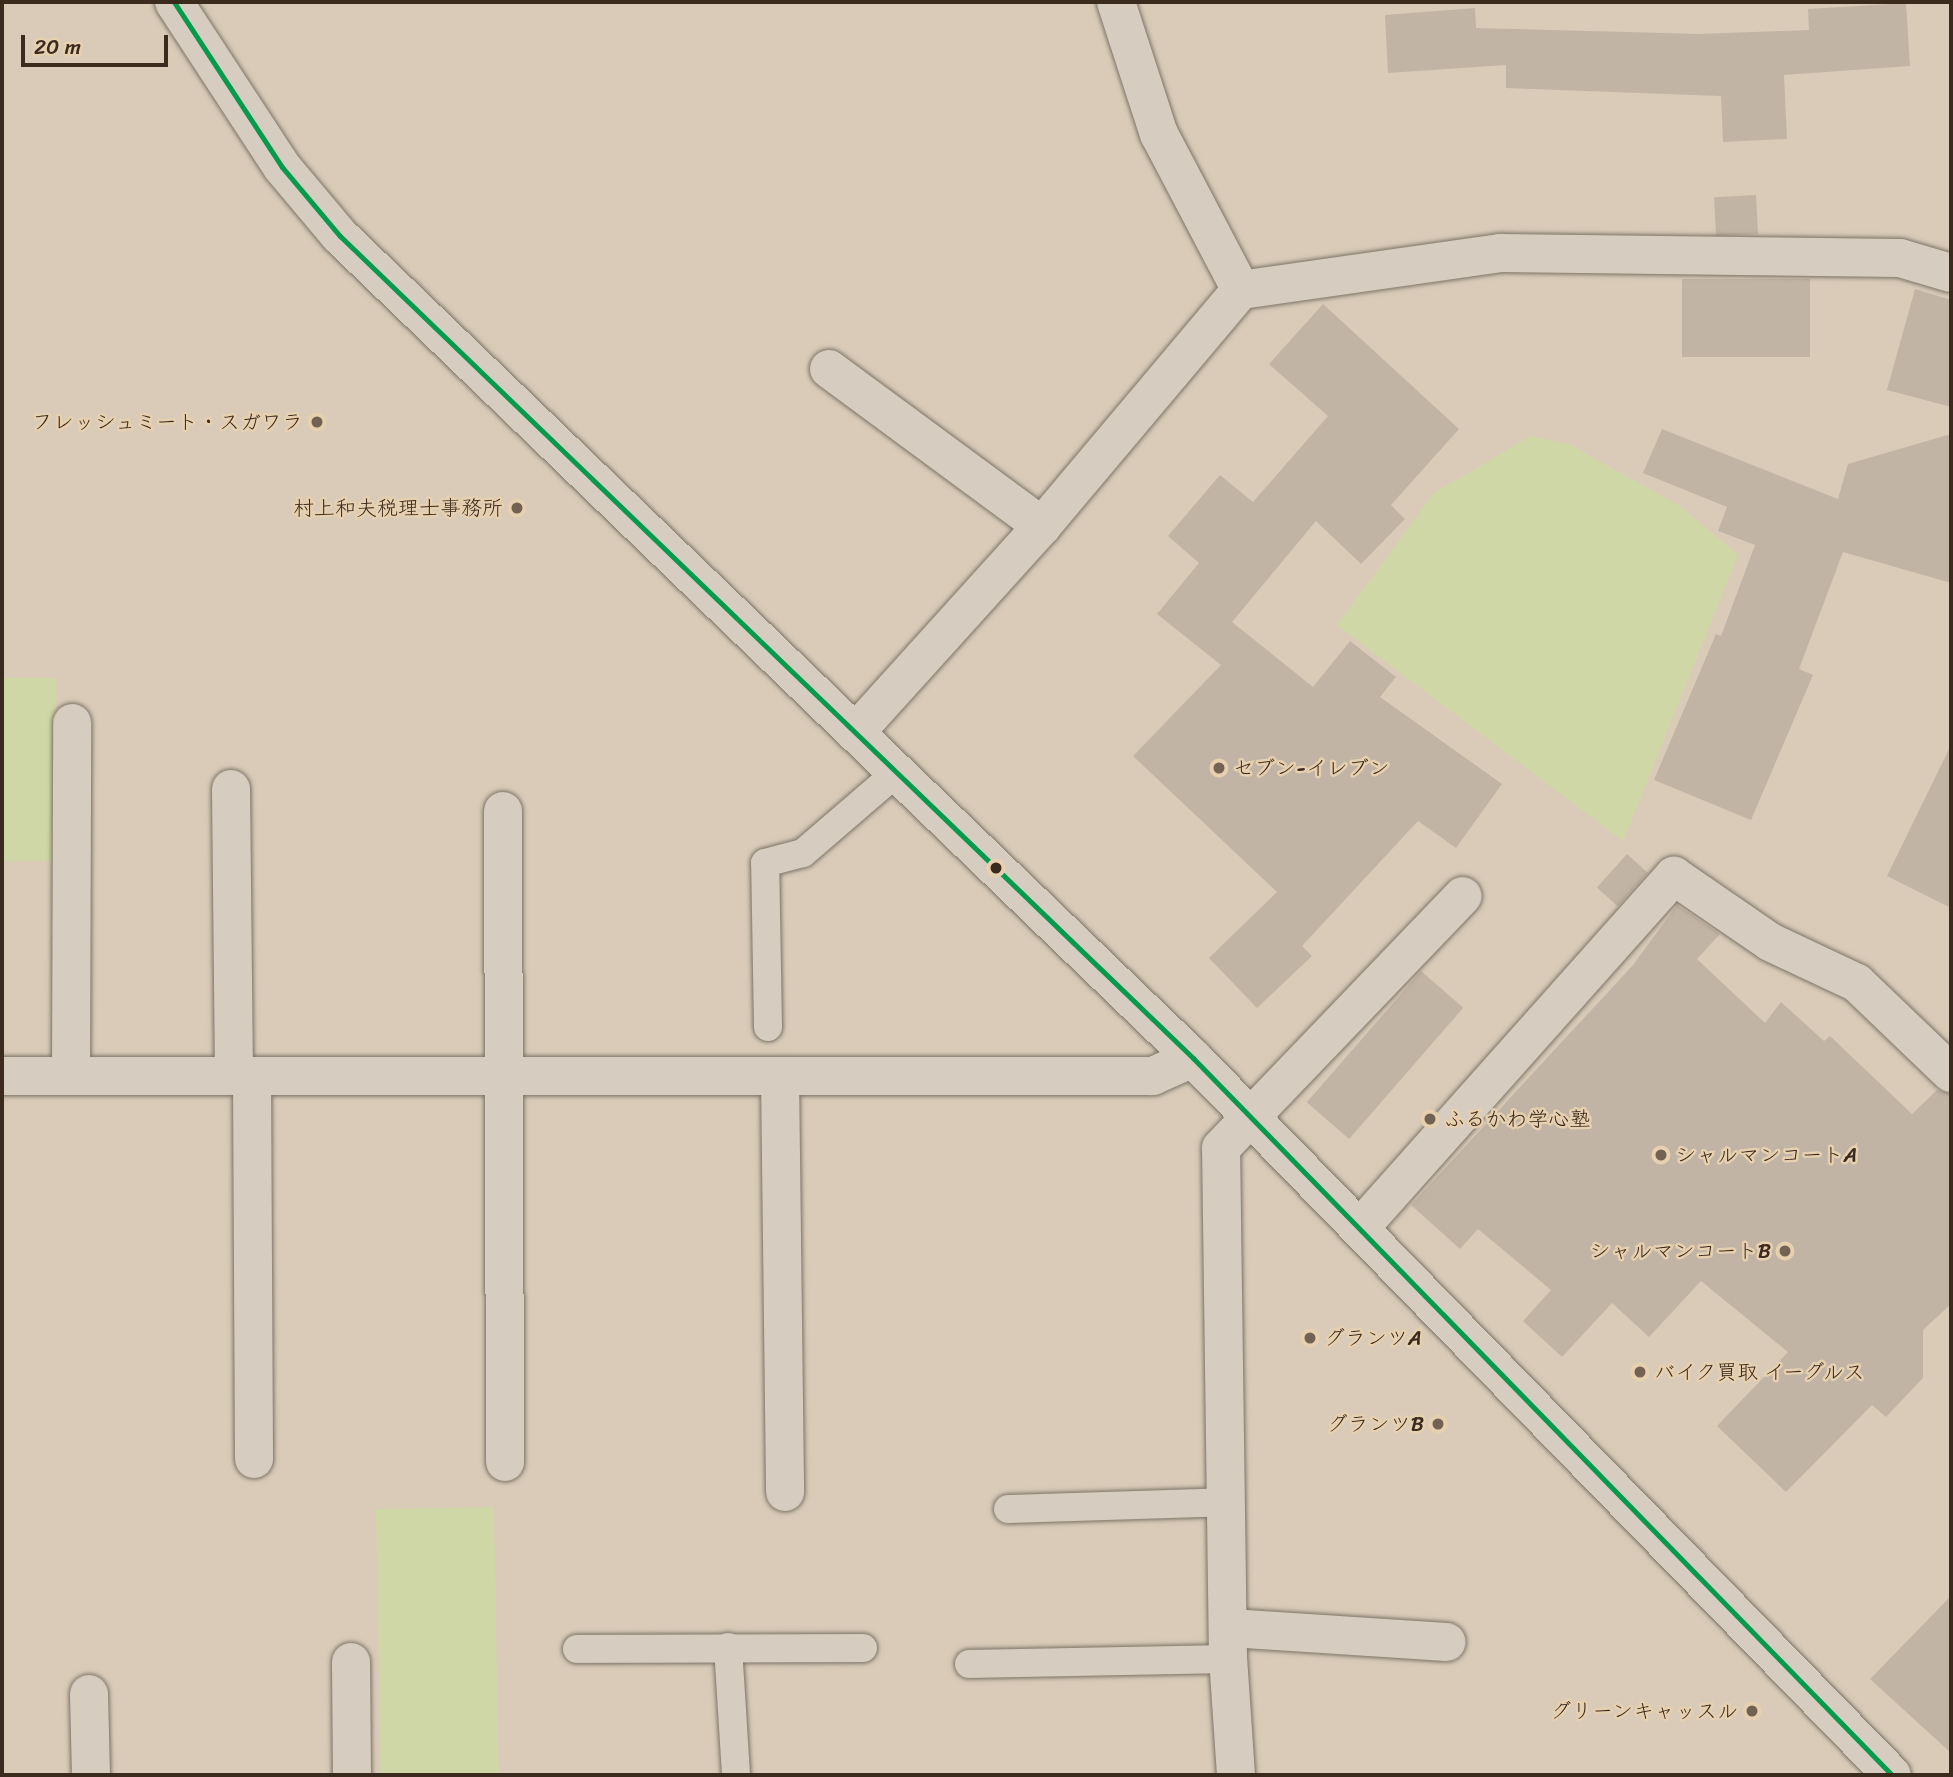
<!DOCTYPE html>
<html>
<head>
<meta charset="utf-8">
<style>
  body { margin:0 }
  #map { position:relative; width:1953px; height:1777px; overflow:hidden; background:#d9cbb8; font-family:Sriracha,"Klee One",sans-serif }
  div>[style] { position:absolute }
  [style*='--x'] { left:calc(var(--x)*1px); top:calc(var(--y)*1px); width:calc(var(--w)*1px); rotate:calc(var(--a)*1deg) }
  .green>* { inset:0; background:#d0d7a6; transform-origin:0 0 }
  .building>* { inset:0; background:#c2b4a5; transform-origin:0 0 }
  .roads { filter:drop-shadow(0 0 2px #7d7468) drop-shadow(0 0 2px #7d7468) }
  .lane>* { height:28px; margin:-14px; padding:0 14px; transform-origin:14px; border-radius:14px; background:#d6cdc0 }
  .street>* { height:38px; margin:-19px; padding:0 19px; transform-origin:19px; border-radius:19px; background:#d6cdc0 }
  .secondary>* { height:38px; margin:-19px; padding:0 19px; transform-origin:19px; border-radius:19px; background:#d6cdc0 }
  .bus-1>* { height:5px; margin:-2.5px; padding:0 2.5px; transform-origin:2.5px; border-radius:2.5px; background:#069a4c }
  .dots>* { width:19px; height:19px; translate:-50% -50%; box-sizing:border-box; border:4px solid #e7d0b0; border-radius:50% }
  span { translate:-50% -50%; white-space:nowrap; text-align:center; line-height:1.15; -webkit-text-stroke:5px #e7d0b0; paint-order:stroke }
  .poi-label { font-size:21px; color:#3b2a1e }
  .right { translate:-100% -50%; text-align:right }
  .left { translate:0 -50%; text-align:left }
  .frame { position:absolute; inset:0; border:4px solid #3b2a1e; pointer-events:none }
  .scale { position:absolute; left:21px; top:35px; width:147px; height:32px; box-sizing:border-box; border:4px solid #3b2a1e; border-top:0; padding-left:9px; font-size:21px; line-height:24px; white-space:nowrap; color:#3b2a1e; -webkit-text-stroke:5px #e7d0b0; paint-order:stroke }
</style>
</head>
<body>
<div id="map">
  <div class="green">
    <div style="clip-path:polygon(1531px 436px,1569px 444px,1680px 506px,1738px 555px,1623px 841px,1337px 625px,1434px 493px)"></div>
    <div style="left:2px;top:678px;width:54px;height:183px"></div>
    <div style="left:494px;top:1507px;width:268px;height:118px;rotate:89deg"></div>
  </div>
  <div class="building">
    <div style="clip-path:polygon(1906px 3px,1910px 66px,1784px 75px,1787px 139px,1723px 142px,1721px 96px,1506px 88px,1506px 65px,1388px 73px,1385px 15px,1475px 8px,1476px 28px,1700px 34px,1809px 30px,1808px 9px)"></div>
    <div style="left:1756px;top:195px;width:39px;height:42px;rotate:87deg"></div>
    <div style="left:1682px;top:279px;width:128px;height:78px"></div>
    <div style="clip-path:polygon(1915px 289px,1951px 300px,1951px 407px,1887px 390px)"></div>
    <div style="clip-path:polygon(1323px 304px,1459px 429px,1391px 505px,1405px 519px,1361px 564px,1316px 521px,1232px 622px,1313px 687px,1350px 641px,1396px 677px,1380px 697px,1502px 784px,1456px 848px,1418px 821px,1302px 946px,1312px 956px,1257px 1008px,1209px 958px,1277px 892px,1133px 756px,1221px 665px,1157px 614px,1199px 563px,1168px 536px,1220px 475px,1253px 502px,1328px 416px,1269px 364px)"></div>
    <div style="clip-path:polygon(1662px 429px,1838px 499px,1848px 464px,1951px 434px,1951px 583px,1843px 552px,1799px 669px,1813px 675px,1751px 820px,1654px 780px,1716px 634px,1721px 636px,1755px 545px,1718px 531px,1727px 507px,1643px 473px)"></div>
    <div style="clip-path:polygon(1951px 745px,1951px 908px,1887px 876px)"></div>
    <div style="left:1627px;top:854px;width:28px;height:45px;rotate:42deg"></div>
    <div style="clip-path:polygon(1677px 905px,1720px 934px,1697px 959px,1765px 1023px,1781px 1002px,1824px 1041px,1830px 1036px,1912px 1114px,1937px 1090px,1951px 1094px,1951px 1304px,1923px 1330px,1923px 1378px,1886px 1417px,1872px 1405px,1786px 1492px,1717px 1426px,1788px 1352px,1701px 1281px,1649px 1337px,1612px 1303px,1562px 1357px,1523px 1321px,1551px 1290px,1478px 1229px,1460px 1249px,1411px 1205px,1633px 965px)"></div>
    <div style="left:1421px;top:971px;width:56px;height:174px;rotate:41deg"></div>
    <div style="clip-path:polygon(1951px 1596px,1951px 1753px,1870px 1679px)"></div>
  </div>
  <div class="roads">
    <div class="lane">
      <div style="--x:768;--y:1027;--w:164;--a:-91"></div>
      <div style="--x:765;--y:863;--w:39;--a:-15"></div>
      <div style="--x:803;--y:853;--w:123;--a:-40.7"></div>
      <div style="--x:1008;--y:1509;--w:219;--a:-1.8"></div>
      <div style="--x:728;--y:1647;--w:128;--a:86.4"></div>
      <div style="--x:577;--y:1649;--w:286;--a:-0.2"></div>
      <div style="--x:969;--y:1664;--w:259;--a:-1.1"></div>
    </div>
    <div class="street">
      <div style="--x:1116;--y:2;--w:139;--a:72"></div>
      <div style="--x:1159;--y:134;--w:176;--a:62.3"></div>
      <div style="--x:829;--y:369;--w:265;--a:36.4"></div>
      <div style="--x:855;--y:733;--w:279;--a:-47.9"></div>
      <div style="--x:1042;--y:526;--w:309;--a:-49.9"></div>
      <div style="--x:1241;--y:290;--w:262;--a:-8.1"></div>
      <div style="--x:1500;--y:253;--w:400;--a:0.7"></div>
      <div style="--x:1900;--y:258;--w:53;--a:16.4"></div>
      <div style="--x:231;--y:789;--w:287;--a:89.4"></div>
      <div style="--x:503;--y:811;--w:651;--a:89.82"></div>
      <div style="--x:2;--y:1076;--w:1151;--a:0"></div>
      <div style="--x:1153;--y:1076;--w:44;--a:-24.2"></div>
      <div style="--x:71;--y:1076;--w:353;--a:-89.8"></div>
      <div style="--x:252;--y:1076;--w:383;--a:89.7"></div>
      <div style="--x:780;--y:1076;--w:416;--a:89.3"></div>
      <div style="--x:1360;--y:1228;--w:472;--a:-48.3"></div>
      <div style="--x:1674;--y:876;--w:116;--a:34.5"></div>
      <div style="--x:1770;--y:942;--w:96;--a:25.2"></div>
      <div style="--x:1857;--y:983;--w:130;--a:43.8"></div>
      <div style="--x:1230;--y:1628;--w:217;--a:3.7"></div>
      <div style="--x:351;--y:1662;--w:113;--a:89.5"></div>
      <div style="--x:89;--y:1694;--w:81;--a:88.6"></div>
      <div style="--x:1236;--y:1775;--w:116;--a:-93.9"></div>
      <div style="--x:1228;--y:1659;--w:511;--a:-90.78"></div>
      <div style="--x:1221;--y:1148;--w:349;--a:-46.2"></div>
    </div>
    <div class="secondary">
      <div style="--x:174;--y:2;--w:197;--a:56.8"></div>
      <div style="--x:282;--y:167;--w:90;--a:50"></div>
      <div style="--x:340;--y:236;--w:1185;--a:43.94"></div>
      <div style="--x:1193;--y:1058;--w:1001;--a:45.73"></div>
    </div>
  </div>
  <div class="bus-1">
    <div style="--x:174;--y:2;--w:197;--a:56.8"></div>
    <div style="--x:282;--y:167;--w:90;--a:50"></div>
    <div style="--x:340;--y:236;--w:1185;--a:43.94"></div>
    <div style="--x:1193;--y:1058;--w:1001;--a:45.73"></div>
  </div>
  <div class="dots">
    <div style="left:317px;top:422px;background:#726254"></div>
    <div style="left:517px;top:508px;background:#726254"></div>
    <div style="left:1219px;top:768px;background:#726254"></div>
    <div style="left:996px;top:868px;background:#3b2a1e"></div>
    <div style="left:1430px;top:1119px;background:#726254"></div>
    <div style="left:1661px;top:1155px;background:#726254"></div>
    <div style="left:1785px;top:1251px;background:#726254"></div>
    <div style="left:1310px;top:1338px;background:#726254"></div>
    <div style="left:1640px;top:1372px;background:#726254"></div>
    <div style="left:1438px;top:1424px;background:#726254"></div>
    <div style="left:1752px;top:1711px;background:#726254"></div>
  </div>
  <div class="poi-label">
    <span class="right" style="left:303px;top:422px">フレッシュミート・スガワラ</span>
    <span class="right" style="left:503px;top:508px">村上和夫税理士事務所</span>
    <span class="left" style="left:1233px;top:768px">セブン-イレブン</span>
    <span class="left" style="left:1444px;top:1119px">ふるかわ学心塾</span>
    <span class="left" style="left:1675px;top:1155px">シャルマンコートA</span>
    <span class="right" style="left:1771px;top:1251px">シャルマンコートB</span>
    <span class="left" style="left:1324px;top:1338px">グランツA</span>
    <span class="left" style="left:1654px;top:1372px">バイク買取 イーグルス</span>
    <span class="right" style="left:1424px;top:1424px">グランツB</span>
    <span class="right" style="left:1738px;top:1711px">グリーンキャッスル</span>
  </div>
  <div class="frame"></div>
  <div class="scale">20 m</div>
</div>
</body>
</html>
